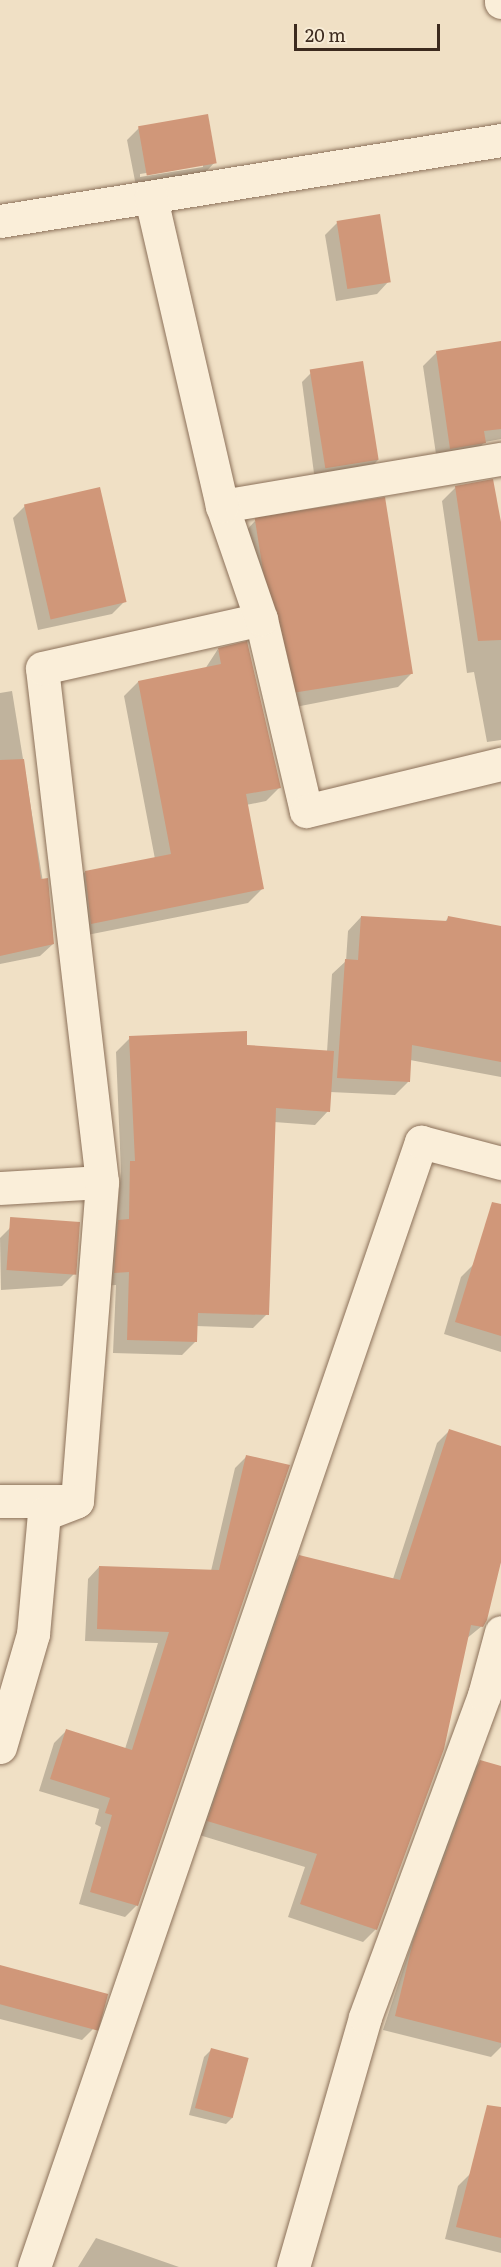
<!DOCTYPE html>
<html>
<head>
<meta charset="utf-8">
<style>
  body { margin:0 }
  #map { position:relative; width:501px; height:2267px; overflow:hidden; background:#f0e0c5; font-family:Literata,serif }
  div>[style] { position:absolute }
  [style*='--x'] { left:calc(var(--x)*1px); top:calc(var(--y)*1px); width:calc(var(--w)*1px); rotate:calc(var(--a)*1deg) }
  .shadow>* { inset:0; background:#0003 }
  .building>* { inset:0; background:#d09779; transform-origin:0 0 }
  .roads { filter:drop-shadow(0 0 2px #8c715a) drop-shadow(0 0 2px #8c715a) }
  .minor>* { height:33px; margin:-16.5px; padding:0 16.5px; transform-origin:16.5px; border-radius:16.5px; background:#faeed9 }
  span { translate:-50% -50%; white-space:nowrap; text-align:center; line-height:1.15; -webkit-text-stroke:4.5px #f7ebd5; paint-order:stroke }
  .scale { position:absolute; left:294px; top:24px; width:146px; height:27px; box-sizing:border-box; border:3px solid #3c2a1e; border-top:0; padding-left:8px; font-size:18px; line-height:21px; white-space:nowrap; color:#3c2a1e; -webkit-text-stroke:4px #f7ebd5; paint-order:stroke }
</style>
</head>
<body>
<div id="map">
  <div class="shadow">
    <div style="clip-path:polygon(evenodd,139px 128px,215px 162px,203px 175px,136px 186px,127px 140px,139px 128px,203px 164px,203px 167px,140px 177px,140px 174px,203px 164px)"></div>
    <div style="clip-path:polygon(337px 223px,389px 281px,377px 294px,336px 301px,325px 235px)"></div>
    <div style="clip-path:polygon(501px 343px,501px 439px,485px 442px,471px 455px,437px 461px,423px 366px,437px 352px)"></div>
    <div style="clip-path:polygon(314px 370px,378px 460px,366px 472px,315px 481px,302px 382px)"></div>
    <div style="clip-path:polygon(456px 487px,501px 529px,501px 740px,487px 742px,474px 672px,467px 673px,442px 501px)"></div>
    <div style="clip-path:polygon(25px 506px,124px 602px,112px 614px,38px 630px,13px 518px)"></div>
    <div style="clip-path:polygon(255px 521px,412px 673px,398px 687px,285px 709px,242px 535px)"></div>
    <div style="clip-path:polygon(218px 649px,280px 787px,266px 801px,246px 805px,262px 889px,248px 903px,77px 937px,71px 886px,85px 872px,155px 859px,124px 696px,138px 682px,205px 669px)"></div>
    <div style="clip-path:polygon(12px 691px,53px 944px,40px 956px,0 964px,0 693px)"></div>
    <div style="clip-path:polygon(361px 917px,444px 923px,448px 918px,501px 928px,501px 1077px,410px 1060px,408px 1082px,395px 1095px,330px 1092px,328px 1111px,315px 1125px,274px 1122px,267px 1314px,253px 1328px,196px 1326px,196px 1341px,182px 1355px,113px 1353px,116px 1285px,101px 1286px,104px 1235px,116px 1224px,121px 1172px,116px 1052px,130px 1038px,327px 1052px,332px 974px,346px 961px,348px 931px)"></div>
    <div style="clip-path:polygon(11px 1227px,74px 1274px,62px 1286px,1px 1290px,0 1238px)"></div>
    <div style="clip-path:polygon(473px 1265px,501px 1273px,501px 1352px,444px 1334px,461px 1277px)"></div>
    <div style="clip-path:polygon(449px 1431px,501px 1447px,501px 1561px,482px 1626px,466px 1639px,376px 1929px,363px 1942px,288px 1917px,305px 1867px,196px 1834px,286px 1570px,299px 1557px,393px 1579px,437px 1443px)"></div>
    <div style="clip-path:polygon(247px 1456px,288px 1466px,137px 1905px,125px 1917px,79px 1904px,101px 1827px,95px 1824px,99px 1809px,39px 1791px,54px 1743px,66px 1731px,125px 1749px,158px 1643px,85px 1641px,88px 1579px,99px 1567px,211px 1571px,235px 1468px)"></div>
    <div style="clip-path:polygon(481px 1761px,501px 1767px,501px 2047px,491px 2057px,383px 2030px,467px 1775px)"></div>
    <div style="clip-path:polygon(0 1967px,95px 2027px,82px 2040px,0 2019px)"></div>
    <div style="clip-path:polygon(211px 2050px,233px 2117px,226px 2124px,189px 2115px,204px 2057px)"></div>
    <div style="clip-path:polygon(471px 2173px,501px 2181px,501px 2253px,445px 2239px,458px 2186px)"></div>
    <div style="clip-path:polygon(96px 2238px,179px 2267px,78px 2267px)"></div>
  </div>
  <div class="building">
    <div style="left:208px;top:114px;width:50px;height:71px;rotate:80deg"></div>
    <div style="left:380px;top:214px;width:69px;height:44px;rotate:81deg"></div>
    <div style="clip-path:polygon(501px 341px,501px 429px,484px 431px,486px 443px,450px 449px,436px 351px)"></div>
    <div style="left:363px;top:361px;width:100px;height:54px;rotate:81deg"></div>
    <div style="clip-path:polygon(493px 479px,501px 522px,501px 640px,478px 641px,455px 486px)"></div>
    <div style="left:100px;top:487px;width:118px;height:78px;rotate:77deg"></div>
    <div style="left:385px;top:497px;width:179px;height:132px;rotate:81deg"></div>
    <div style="clip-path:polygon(247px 641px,281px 788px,246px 794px,264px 889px,91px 924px,85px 871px,171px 854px,138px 681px,221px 664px,218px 648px)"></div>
    <div style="clip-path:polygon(24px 759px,41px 879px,48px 878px,54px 944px,0 956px,0 760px)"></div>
    <div style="clip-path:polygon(361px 916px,447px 921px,448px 916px,501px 926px,501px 1062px,412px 1045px,410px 1082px,337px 1078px,345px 959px,358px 960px)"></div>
    <div style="clip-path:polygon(247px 1031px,247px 1045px,334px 1051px,330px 1112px,276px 1108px,269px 1315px,198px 1313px,197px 1342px,127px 1340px,129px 1272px,114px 1273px,118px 1220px,129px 1219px,130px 1161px,135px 1161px,129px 1036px)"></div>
    <div style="clip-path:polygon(492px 1202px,501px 1204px,501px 1336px,455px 1322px)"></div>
    <div style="left:80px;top:1222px;width:53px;height:70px;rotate:94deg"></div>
    <div style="clip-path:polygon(449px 1429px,501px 1446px,501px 1562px,487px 1620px,483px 1627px,471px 1625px,444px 1749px,377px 1930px,300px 1904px,317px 1854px,207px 1821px,299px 1555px,400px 1580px)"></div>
    <div style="clip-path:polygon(246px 1455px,290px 1465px,138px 1906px,90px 1892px,112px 1815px,105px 1813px,110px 1798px,50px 1779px,66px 1729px,132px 1750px,169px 1632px,97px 1629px,99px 1566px,219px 1570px)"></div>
    <div style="clip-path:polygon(480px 1760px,501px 1766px,501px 2043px,395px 2016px,413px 1942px)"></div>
    <div style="left:0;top:1965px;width:112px;height:38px;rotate:15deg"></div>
    <div style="left:211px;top:2048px;width:39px;height:62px;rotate:15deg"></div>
    <div style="clip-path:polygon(487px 2105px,501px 2107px,501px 2238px,456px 2227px)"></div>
  </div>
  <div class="roads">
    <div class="minor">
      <div style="--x:501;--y:0;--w:2;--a:90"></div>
      <div style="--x:0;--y:221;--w:508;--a:-9.18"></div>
      <div style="--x:222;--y:506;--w:283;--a:-9.6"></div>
      <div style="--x:261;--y:619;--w:197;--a:76.8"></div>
      <div style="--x:306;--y:811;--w:201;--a:-13.6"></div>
      <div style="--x:0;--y:1188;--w:102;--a:-3.4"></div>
      <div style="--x:0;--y:1501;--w:77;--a:0"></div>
      <div style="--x:77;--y:1501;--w:320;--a:-85.5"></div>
      <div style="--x:102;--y:1182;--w:517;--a:-96.66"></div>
      <div style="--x:42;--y:668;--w:224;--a:-12.6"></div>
      <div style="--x:261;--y:619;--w:120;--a:-109"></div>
      <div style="--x:222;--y:506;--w:316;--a:-103"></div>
      <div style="--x:0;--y:1747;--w:118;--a:-73.7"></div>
      <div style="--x:33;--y:1634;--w:121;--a:-84.8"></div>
      <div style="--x:44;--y:1514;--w:34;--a:-21"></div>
      <div style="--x:34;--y:2267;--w:1190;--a:-71.02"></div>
      <div style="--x:421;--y:1142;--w:83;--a:14.7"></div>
      <div style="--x:293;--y:2267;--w:260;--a:-73.9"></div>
      <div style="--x:365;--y:2017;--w:343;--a:-69.7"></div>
      <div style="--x:484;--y:1695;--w:65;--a:-74.9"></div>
    </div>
  </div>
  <div class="scale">20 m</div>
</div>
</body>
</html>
